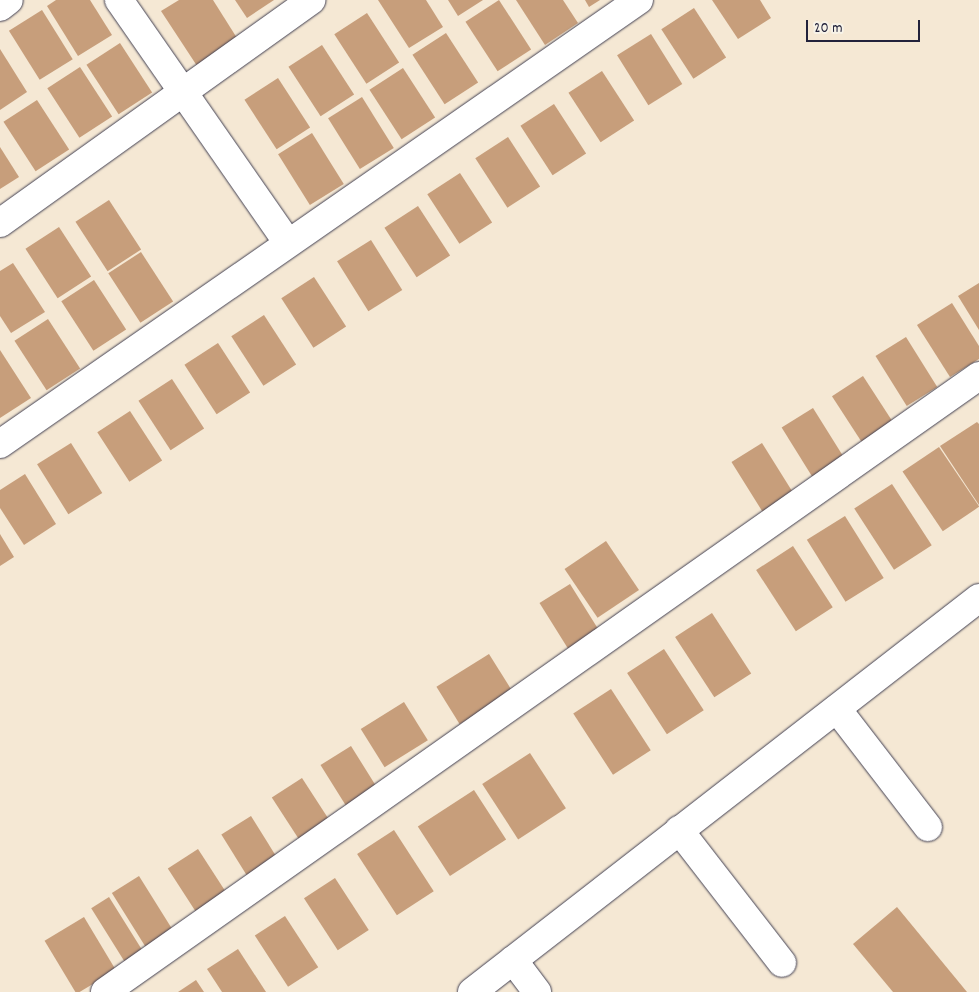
<!DOCTYPE html>
<html>
<head>
<meta charset="utf-8">
<style>
  body { margin:0 }
  #map { position:relative; width:979px; height:992px; overflow:hidden; background:#f5e8d4; font-family:Dekko,sans-serif }
  div>[style] { position:absolute }
  [style*='--x'] { left:calc(var(--x)*1px); top:calc(var(--y)*1px); width:calc(var(--w)*1px); rotate:calc(var(--a)*1deg) }
  .building>* { inset:0; background:#c79e7b; transform-origin:0 0 }
  .roads { filter:drop-shadow(0 0 1px #424052) drop-shadow(0 0 1px #424052) }
  .minor>* { height:28px; margin:-14px; padding:0 14px; transform-origin:14px; border-radius:14px; background:#fff }
  span { translate:-50% -50%; white-space:nowrap; text-align:center; line-height:1.15; -webkit-text-stroke:5px #f7f3e8; paint-order:stroke }
  .scale { position:absolute; left:806px; top:20px; width:114px; height:22px; box-sizing:border-box; border:2px solid #22223b; border-top:0; padding-left:6px; font-size:15px; line-height:18px; white-space:nowrap; color:#22223b; -webkit-text-stroke:4px #f7f3e8; paint-order:stroke }
</style>
</head>
<body>
<div id="map">
  <div class="building">
    <div style="clip-path:polygon(56px 0,90px 0,112px 35px,78px 56px,47px 6px)"></div>
    <div style="clip-path:polygon(179px 0,213px 0,242px 46px,201px 72px,161px 11px)"></div>
    <div style="clip-path:polygon(235px 0,274px 0,247px 18px)"></div>
    <div style="clip-path:polygon(378px 0,426px 0,443px 27px,409px 48px)"></div>
    <div style="clip-path:polygon(448px 0,483px 0,458px 16px)"></div>
    <div style="left:499px;top:0;width:59px;height:40px;rotate:57deg"></div>
    <div style="clip-path:polygon(516px 0,563px 0,578px 23px,545px 45px)"></div>
    <div style="clip-path:polygon(585px 0,600px 0,589px 7px)"></div>
    <div style="clip-path:polygon(712px 0,760px 0,771px 18px,738px 39px)"></div>
    <div style="left:694px;top:8px;width:59px;height:39px;rotate:57deg"></div>
    <div style="left:42px;top:10px;width:58px;height:39px;rotate:58deg"></div>
    <div style="left:367px;top:13px;width:59px;height:39px;rotate:57deg"></div>
    <div style="left:446px;top:33px;width:59px;height:40px;rotate:57deg"></div>
    <div style="left:651px;top:34px;width:59px;height:40px;rotate:58deg"></div>
    <div style="left:120px;top:43px;width:59px;height:40px;rotate:57deg"></div>
    <div style="left:322px;top:45px;width:59px;height:40px;rotate:57deg"></div>
    <div style="clip-path:polygon(0 49px,27px 92px,0 110px)"></div>
    <div style="left:80px;top:67px;width:59px;height:39px;rotate:57deg"></div>
    <div style="left:403px;top:68px;width:59px;height:40px;rotate:57deg"></div>
    <div style="left:602px;top:71px;width:59px;height:40px;rotate:57deg"></div>
    <div style="left:278px;top:78px;width:59px;height:40px;rotate:57deg"></div>
    <div style="left:362px;top:97px;width:60px;height:40px;rotate:58deg"></div>
    <div style="left:37px;top:100px;width:59px;height:40px;rotate:57deg"></div>
    <div style="left:554px;top:104px;width:59px;height:40px;rotate:57deg"></div>
    <div style="left:312px;top:133px;width:60px;height:40px;rotate:58deg"></div>
    <div style="left:508px;top:137px;width:59px;height:39px;rotate:57deg"></div>
    <div style="clip-path:polygon(0 147px,19px 177px,0 189px)"></div>
    <div style="left:460px;top:173px;width:59px;height:39px;rotate:57deg"></div>
    <div style="left:109px;top:200px;width:59px;height:40px;rotate:57deg"></div>
    <div style="left:418px;top:206px;width:59px;height:40px;rotate:57deg"></div>
    <div style="left:59px;top:227px;width:59px;height:40px;rotate:57deg"></div>
    <div style="left:371px;top:240px;width:59px;height:40px;rotate:58deg"></div>
    <div style="left:141px;top:252px;width:59px;height:39px;rotate:57deg"></div>
    <div style="clip-path:polygon(13px 263px,45px 312px,11px 333px,0 316px,0 271px)"></div>
    <div style="left:314px;top:277px;width:59px;height:39px;rotate:57deg"></div>
    <div style="left:94px;top:280px;width:59px;height:39px;rotate:57deg"></div>
    <div style="clip-path:polygon(979px 283px,979px 330px,958px 296px)"></div>
    <div style="clip-path:polygon(952px 303px,979px 346px,979px 359px,950px 377px,917px 325px)"></div>
    <div style="left:264px;top:315px;width:59px;height:39px;rotate:57deg"></div>
    <div style="left:48px;top:319px;width:59px;height:40px;rotate:57deg"></div>
    <div style="left:906px;top:337px;width:59px;height:36px;rotate:58deg"></div>
    <div style="left:218px;top:343px;width:59px;height:40px;rotate:57deg"></div>
    <div style="clip-path:polygon(0 350px,31px 398px,0 418px)"></div>
    <div style="left:863px;top:376px;width:59px;height:37px;rotate:57deg"></div>
    <div style="left:172px;top:379px;width:59px;height:40px;rotate:57deg"></div>
    <div style="left:813px;top:408px;width:59px;height:37px;rotate:58deg"></div>
    <div style="left:130px;top:411px;width:59px;height:39px;rotate:57deg"></div>
    <div style="clip-path:polygon(977px 422px,979px 424px,979px 505px,940px 446px)"></div>
    <div style="left:71px;top:443px;width:59px;height:40px;rotate:58deg"></div>
    <div style="left:762px;top:443px;width:59px;height:36px;rotate:58deg"></div>
    <div style="left:939px;top:447px;width:72px;height:44px;rotate:56deg"></div>
    <div style="clip-path:polygon(25px 474px,56px 524px,24px 545px,0 508px,0 490px)"></div>
    <div style="left:892px;top:484px;width:73px;height:45px;rotate:57deg"></div>
    <div style="left:845px;top:516px;width:73px;height:45px;rotate:58deg"></div>
    <div style="clip-path:polygon(0 534px,14px 557px,0 566px)"></div>
    <div style="left:606px;top:541px;width:59px;height:50px;rotate:56deg"></div>
    <div style="left:793px;top:546px;width:73px;height:44px;rotate:57deg"></div>
    <div style="left:570px;top:584px;width:59px;height:36px;rotate:58deg"></div>
    <div style="left:712px;top:613px;width:72px;height:44px;rotate:57deg"></div>
    <div style="left:664px;top:649px;width:73px;height:44px;rotate:57deg"></div>
    <div style="left:489px;top:654px;width:44px;height:62px;rotate:58deg"></div>
    <div style="left:611px;top:689px;width:73px;height:45px;rotate:57deg"></div>
    <div style="left:404px;top:702px;width:45px;height:51px;rotate:58deg"></div>
    <div style="left:351px;top:746px;width:54px;height:36px;rotate:58deg"></div>
    <div style="left:530px;top:753px;width:66px;height:57px;rotate:57deg"></div>
    <div style="left:302px;top:778px;width:56px;height:36px;rotate:57deg"></div>
    <div style="left:474px;top:790px;width:59px;height:67px;rotate:57deg"></div>
    <div style="left:251px;top:816px;width:55px;height:35px;rotate:58deg"></div>
    <div style="left:394px;top:830px;width:73px;height:44px;rotate:57deg"></div>
    <div style="left:198px;top:849px;width:55px;height:36px;rotate:57deg"></div>
    <div style="left:139px;top:876px;width:67px;height:32px;rotate:58deg"></div>
    <div style="left:335px;top:878px;width:62px;height:37px;rotate:57deg"></div>
    <div style="left:109px;top:897px;width:67px;height:21px;rotate:58deg"></div>
    <div style="clip-path:polygon(897px 907px,967px 992px,893px 992px,853px 944px)"></div>
    <div style="left:285px;top:916px;width:61px;height:36px;rotate:57deg"></div>
    <div style="left:84px;top:917px;width:62px;height:46px;rotate:59deg"></div>
    <div style="clip-path:polygon(238px 949px,266px 992px,222px 992px,207px 969px)"></div>
    <div style="clip-path:polygon(196px 980px,204px 992px,178px 992px)"></div>
  </div>
  <div class="roads">
    <div class="minor">
      <div style="--x:119;--y:0;--w:296;--a:55.2"></div>
      <div style="--x:0;--y:7;--w:11;--a:-38"></div>
      <div style="--x:0;--y:223;--w:383;--a:-35.6"></div>
      <div style="--x:0;--y:444;--w:778;--a:-34.79"></div>
      <div style="--x:837;--y:709;--w:149;--a:52.4"></div>
      <div style="--x:679;--y:830;--w:168;--a:52.2"></div>
      <div style="--x:513;--y:960;--w:40;--a:53"></div>
      <div style="--x:105;--y:992;--w:1069;--a:-35.18"></div>
      <div style="--x:472;--y:992;--w:642;--a:-37.85"></div>
    </div>
  </div>
  <div class="scale">20 m</div>
</div>
</body>
</html>
